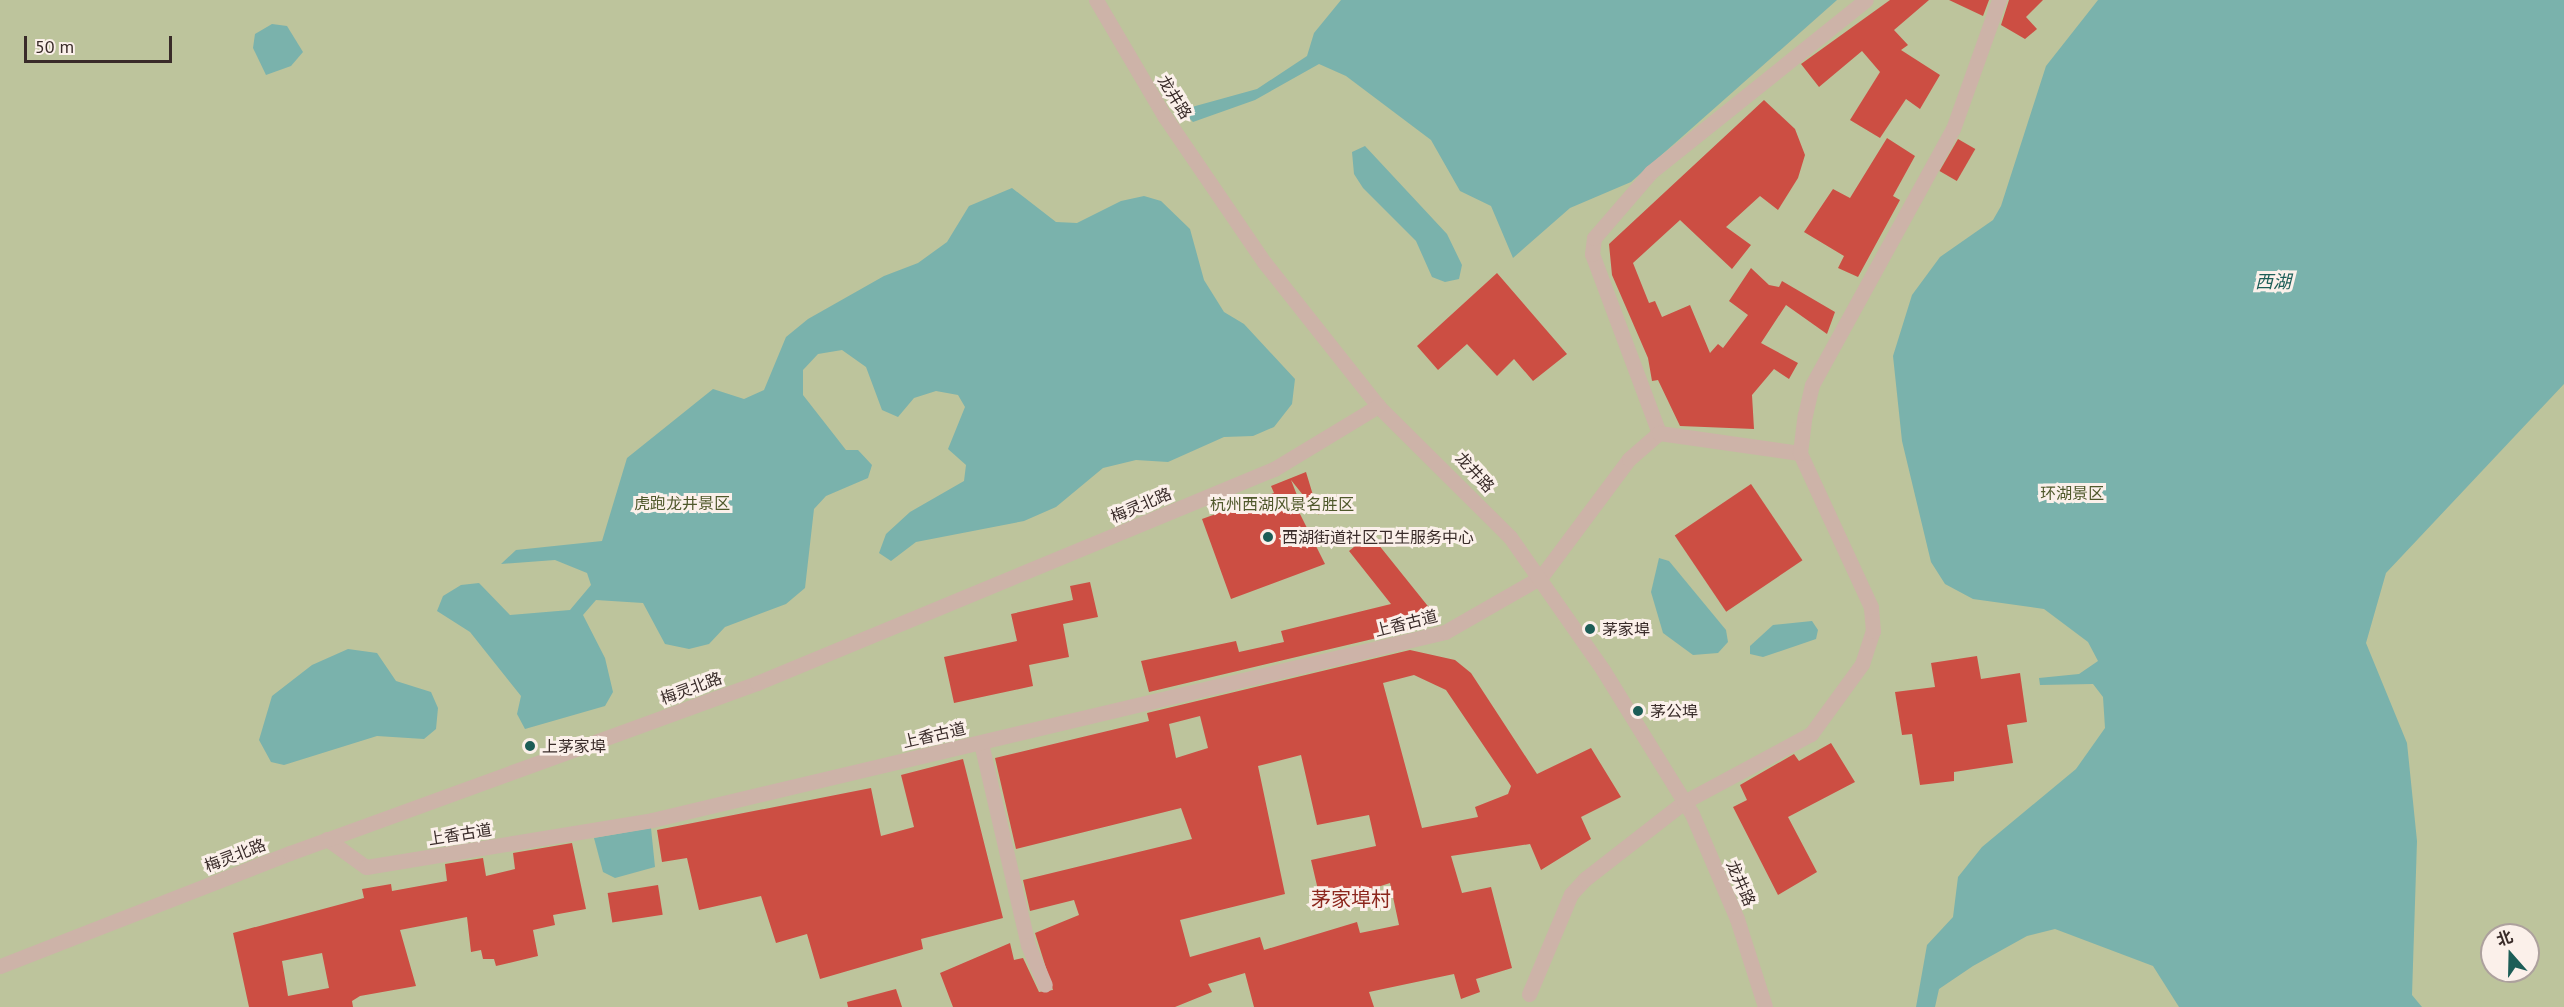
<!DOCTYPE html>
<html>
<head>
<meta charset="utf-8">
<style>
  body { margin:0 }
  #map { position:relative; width:2564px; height:1007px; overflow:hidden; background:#f4e5dd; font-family:"PT Sans","Noto Sans SC",sans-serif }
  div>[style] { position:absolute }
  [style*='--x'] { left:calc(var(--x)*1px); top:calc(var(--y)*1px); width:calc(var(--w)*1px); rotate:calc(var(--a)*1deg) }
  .green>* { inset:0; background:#bdc49c }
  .water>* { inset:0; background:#7ab2ac }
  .building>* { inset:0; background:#cc4e43; transform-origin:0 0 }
  .minor>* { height:15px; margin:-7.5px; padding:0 7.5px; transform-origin:7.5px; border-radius:7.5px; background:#cdb3a8 }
  .tertiary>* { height:15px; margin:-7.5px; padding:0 7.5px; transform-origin:7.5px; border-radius:7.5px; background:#cdb3a8 }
  .dots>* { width:16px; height:16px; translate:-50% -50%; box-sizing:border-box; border:3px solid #fbf0ea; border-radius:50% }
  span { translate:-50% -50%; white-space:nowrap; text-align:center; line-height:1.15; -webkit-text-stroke:6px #fbf0ea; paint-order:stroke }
  .street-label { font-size:16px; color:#392b29 }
  .park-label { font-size:16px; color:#4f582b }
  .poi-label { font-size:16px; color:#392b29 }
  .left { translate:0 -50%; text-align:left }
  .water-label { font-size:18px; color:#1c5d57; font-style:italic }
  .quarter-label { font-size:20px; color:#8c261d }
  .north { position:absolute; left:2480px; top:923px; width:60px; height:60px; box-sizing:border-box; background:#fbf0ea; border:2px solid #ada19d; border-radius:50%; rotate:340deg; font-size:16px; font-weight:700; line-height:24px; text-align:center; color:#392b29 }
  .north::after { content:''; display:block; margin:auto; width:21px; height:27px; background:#1c5d57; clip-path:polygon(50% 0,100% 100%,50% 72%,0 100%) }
  .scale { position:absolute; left:24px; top:36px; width:148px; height:27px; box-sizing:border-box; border:3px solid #392b29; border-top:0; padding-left:8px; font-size:18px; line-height:21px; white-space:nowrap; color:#392b29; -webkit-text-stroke:4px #fbf0ea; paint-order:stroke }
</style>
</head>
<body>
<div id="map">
  <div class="green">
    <div style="clip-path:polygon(evenodd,0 0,2564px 0,2564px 1007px,0 1007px,0 0,2492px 935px,2528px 935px,2528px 971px,2492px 971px,2492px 935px)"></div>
  </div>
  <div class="water">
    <div style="clip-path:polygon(1341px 0,1837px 0,1631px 182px,1570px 208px,1513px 258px,1491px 206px,1460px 191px,1431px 140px,1346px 76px,1319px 64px,1255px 100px,1193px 122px,1181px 110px,1257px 89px,1307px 56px,1314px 33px)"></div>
    <div style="clip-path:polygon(2098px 0,2564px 0,2564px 384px,2386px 573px,2366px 643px,2407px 743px,2417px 841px,2412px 995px,2422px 1007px,2179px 1007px,2153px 966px,2055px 929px,2027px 936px,1973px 966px,1939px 989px,1935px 1007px,1916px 1007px,1927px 945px,1953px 917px,1958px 877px,1982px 847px,2076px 769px,2105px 728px,2103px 697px,2093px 684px,2040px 685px,2039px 678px,2079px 674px,2098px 661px,2088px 642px,2044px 609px,1973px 599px,1945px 584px,1931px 562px,1902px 441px,1893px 356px,1912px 295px,1940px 257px,1993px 220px,2001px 206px,2046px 66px)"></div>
    <div style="clip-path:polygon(272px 24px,287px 26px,303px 52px,291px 66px,266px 75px,253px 48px,255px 34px)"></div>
    <div style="clip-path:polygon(1365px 146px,1447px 234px,1462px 265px,1459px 279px,1445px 282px,1432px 277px,1416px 241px,1363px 188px,1354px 174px,1352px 152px)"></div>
    <div style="clip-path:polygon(1012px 188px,1056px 222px,1077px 223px,1121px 201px,1144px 196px,1161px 201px,1190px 229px,1204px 280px,1224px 312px,1244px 324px,1295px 379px,1292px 404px,1274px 427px,1253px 436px,1224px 437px,1168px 462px,1136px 460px,1103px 468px,1056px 507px,1024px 521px,916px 542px,891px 561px,879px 553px,886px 534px,910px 512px,964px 481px,966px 465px,948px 449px,965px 407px,958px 395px,936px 391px,914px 398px,898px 417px,882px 410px,866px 367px,842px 350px,818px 354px,803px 370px,803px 395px,846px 450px,858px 450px,872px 465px,868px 478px,826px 496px,814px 509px,805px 588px,786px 604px,725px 627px,709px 644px,689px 649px,665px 644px,643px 603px,596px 600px,583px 615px,605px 658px,613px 692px,605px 706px,525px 729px,517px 714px,521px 696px,470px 632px,437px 611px,443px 596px,461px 585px,479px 583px,510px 615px,570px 610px,591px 585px,587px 573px,555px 560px,501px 564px,516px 550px,602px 541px,627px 458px,713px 389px,744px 399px,764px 390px,786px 337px,808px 319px,884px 276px,918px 263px,947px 242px,969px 206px)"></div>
    <div style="clip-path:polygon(1659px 558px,1669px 561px,1726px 630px,1728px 642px,1718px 653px,1693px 655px,1663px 633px,1651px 592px)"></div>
    <div style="clip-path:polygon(1812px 621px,1818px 630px,1816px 639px,1763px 657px,1750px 654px,1750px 646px,1773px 625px)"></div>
    <div style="clip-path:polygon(348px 649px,377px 653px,396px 681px,431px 692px,438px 708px,436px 729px,424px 739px,377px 736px,284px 765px,271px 762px,259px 740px,272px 696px,312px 665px)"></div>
    <div style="clip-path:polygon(651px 828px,655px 867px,615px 878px,603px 872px,594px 838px)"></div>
  </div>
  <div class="building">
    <div style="clip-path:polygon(1890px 0,1929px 0,1894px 30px,1908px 45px,1901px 50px,1940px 75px,1920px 109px,1906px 99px,1880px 138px,1850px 120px,1880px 72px,1862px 51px,1819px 87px,1801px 64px)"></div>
    <div style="clip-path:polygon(1949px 0,1989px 0,1983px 16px)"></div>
    <div style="clip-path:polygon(2009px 0,2043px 0,2026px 17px,2037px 29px,2025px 39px,2001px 25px)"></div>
    <div style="clip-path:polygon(1764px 100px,1795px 129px,1805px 155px,1798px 178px,1778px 210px,1760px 196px,1726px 227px,1751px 245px,1732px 269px,1680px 220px,1633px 263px,1649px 303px,1655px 301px,1662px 317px,1690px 305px,1710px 353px,1718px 344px,1723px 348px,1748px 315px,1729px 301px,1751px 268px,1769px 285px,1779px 287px,1782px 281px,1835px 312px,1827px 334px,1786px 305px,1761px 343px,1798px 363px,1789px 379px,1774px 369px,1752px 395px,1754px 429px,1680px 426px,1658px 380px,1652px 381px,1648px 358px,1612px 275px,1609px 244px)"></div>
    <div style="clip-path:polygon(1887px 138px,1915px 156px,1893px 196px,1900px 200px,1858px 277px,1838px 268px,1844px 256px,1804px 232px,1833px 189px,1850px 198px)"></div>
    <div style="left:1958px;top:139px;width:20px;height:37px;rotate:30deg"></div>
    <div style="clip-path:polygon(1497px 273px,1567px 354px,1533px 381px,1514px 359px,1497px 376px,1467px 344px,1438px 370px,1417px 346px)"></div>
    <div style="clip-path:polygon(1306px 472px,1319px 515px,1291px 480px,1302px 508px,1298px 510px,1325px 564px,1231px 599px,1202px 519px,1274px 493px,1271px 486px)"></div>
    <div style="left:1751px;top:484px;width:92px;height:92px;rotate:56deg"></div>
    <div style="clip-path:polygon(1370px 534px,1431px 610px,1415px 629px,1149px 692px,1141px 661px,1236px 641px,1239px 652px,1284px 642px,1281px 631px,1391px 604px,1349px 551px)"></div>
    <div style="clip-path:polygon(1090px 582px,1098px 617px,1063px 624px,1069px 657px,1029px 665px,1033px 686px,954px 703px,944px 657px,1017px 641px,1011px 614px,1073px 600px,1070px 586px)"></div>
    <div style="clip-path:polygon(evenodd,1410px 650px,1455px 660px,1471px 673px,1537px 774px,1591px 748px,1621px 797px,1581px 817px,1591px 839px,1541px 870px,1530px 844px,1451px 856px,1462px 893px,1491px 887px,1512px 968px,1476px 979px,1480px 992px,1461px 999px,1454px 974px,1369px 992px,1374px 1007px,1254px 1007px,1245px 973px,1208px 984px,1212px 992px,1175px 1007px,953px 1007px,940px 973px,1010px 943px,1014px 960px,1023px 958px,1039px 992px,1053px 990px,1035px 933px,1079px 915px,1074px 900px,1030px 911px,1023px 880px,1192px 839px,1181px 808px,1016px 849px,995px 758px,1149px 721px,1147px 713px,1410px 650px,1414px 675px,1446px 690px,1511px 786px,1508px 794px,1475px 807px,1478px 817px,1422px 828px,1383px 683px,1414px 675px,1410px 650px,1200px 716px,1208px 748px,1176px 758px,1169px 724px,1200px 716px,1410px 650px,1301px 755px,1317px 825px,1369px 815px,1376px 846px,1311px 860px,1319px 894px,1348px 888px,1350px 896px,1390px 883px,1399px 925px,1360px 933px,1357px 922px,1264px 950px,1260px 937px,1190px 957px,1180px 920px,1285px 894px,1258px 766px,1301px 755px)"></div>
    <div style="clip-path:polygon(1977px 656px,1981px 679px,2020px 673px,2027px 722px,2007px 725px,2013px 763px,1954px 772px,1954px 781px,1920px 785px,1912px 734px,1902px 735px,1895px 692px,1935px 687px,1931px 663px)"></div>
    <div style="clip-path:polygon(1831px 743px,1855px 782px,1788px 817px,1817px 872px,1778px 895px,1733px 807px,1747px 800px,1740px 785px,1794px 754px,1799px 761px)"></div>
    <div style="clip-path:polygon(963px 759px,1003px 918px,921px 939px,923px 949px,820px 979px,807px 934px,776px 943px,761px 896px,699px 910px,687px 858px,662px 862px,657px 830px,871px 788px,881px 836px,914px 827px,901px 775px)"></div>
    <div style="clip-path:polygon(evenodd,572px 843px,586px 909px,553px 915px,555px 925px,533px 930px,538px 956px,496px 966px,494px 959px,483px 959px,481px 950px,471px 952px,467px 917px,400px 930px,416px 986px,360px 996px,352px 1001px,353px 1007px,249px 1007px,233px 933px,364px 898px,362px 889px,391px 884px,392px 891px,447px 881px,445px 864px,483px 858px,486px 876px,515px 869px,513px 853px,572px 843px,322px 953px,329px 988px,288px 996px,282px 961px,322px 953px)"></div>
    <div style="left:658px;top:885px;width:30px;height:51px;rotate:81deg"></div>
    <div style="clip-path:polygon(896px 989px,902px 1007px,848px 1007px,847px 1002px)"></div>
  </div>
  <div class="minor">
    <div style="--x:1659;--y:433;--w:191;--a:-110.5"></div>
    <div style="--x:1592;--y:254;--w:16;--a:-83"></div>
    <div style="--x:1594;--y:238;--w:87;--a:-49.2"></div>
    <div style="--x:1651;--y:172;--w:275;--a:-38.7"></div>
    <div style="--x:981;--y:743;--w:207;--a:76.9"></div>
    <div style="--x:1028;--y:945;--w:43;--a:67"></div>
    <div style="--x:327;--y:839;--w:48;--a:35.7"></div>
    <div style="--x:366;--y:867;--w:290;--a:-9.3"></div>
    <div style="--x:652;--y:820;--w:815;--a:-13.34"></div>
    <div style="--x:1445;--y:632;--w:111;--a:-29.8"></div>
    <div style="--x:1541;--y:577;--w:147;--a:-53.3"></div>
    <div style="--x:1629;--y:459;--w:40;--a:-41"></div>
    <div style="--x:1659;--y:433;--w:142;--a:8.1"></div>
    <div style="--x:1529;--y:994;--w:108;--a:-67.2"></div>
    <div style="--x:1571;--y:894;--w:21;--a:-47"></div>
    <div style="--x:1585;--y:879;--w:125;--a:-37.9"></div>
    <div style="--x:1684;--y:802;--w:144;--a:-28.2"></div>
    <div style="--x:1811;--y:734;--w:87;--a:-53.9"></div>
    <div style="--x:1862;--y:664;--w:35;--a:-72"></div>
    <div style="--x:1873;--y:631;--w:24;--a:-95"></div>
    <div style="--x:1871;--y:607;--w:170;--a:-114.8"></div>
    <div style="--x:1800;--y:453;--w:38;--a:-83"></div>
    <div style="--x:1805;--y:415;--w:31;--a:-77"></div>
    <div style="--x:1812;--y:385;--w:292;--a:-61.2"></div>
    <div style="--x:1953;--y:129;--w:137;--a:-70.4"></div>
  </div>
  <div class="tertiary">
    <div style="--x:1096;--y:0;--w:136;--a:59.5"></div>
    <div style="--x:1165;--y:117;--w:176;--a:55.7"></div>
    <div style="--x:1264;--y:262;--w:184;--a:51.6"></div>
    <div style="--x:1378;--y:406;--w:186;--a:44.8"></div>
    <div style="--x:1510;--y:537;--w:162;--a:55"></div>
    <div style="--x:1603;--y:670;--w:169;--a:58.3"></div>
    <div style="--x:1692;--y:814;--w:114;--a:66.8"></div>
    <div style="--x:1737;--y:919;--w:92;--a:72.3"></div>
    <div style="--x:0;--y:966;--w:311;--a:-21.3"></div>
    <div style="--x:290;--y:853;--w:497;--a:-20"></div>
    <div style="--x:757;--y:683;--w:560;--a:-22.49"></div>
    <div style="--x:1274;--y:469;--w:122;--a:-31.2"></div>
  </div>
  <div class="dots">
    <div style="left:1268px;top:537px;background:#1c5d57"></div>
    <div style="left:1590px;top:629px;background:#1c5d57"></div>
    <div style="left:1638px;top:711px;background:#1c5d57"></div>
    <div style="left:530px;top:746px;background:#1c5d57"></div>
  </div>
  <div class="street-label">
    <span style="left:1175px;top:97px;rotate:58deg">龙井路</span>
    <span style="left:1475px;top:472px;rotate:47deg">龙井路</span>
    <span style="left:1141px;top:505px;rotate:-23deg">梅灵北路</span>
    <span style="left:1406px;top:623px;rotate:-14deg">上香古道</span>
    <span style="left:691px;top:688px;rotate:-20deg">梅灵北路</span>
    <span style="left:934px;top:735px;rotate:-13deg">上香古道</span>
    <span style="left:460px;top:834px;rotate:-9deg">上香古道</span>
    <span style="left:235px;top:855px;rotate:-21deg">梅灵北路</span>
    <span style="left:1741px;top:883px;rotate:66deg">龙井路</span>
  </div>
  <div class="park-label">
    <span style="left:2072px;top:493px">环湖景区</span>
    <span style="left:682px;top:503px">虎跑龙井景区</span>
    <span style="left:1282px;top:504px">杭州西湖风景名胜区</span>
  </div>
  <div class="poi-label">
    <span class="left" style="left:1282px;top:537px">西湖街道社区卫生服务中心</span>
    <span class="left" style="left:1602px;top:629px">茅家埠</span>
    <span class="left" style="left:1650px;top:711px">茅公埠</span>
    <span class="left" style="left:542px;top:746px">上茅家埠</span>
  </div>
  <div class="water-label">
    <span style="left:2273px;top:282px">西湖</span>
  </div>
  <div class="quarter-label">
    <span style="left:1351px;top:899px">茅家埠村</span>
  </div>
  <div class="north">北</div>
  <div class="scale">50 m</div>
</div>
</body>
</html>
